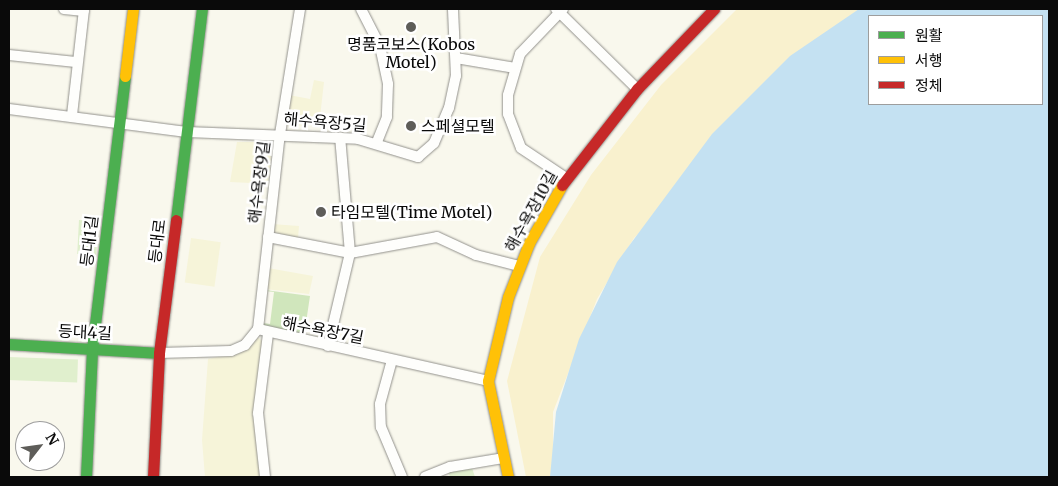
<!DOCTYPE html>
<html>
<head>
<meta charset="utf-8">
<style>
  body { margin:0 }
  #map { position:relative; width:1058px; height:486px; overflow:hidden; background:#f9f8ed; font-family:Merriweather,"Noto Sans KR",serif }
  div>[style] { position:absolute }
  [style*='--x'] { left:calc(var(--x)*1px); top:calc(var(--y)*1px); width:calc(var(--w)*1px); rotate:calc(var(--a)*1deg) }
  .farmland>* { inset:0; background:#f6f4d9; transform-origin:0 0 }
  .green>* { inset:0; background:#e0efcd; transform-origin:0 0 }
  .forest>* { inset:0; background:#d0e6bc }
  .sand>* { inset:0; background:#f9f1ce }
  .water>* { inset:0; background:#c4e1f2 }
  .roads { filter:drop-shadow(0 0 1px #92918c) drop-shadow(0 0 1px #92918c) }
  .street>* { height:10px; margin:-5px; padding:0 5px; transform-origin:5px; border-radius:5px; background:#fefefc }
  .fast>* { height:11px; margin:-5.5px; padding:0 5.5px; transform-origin:5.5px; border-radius:5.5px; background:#4caf50 }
  .slow>* { height:11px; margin:-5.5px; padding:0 5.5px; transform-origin:5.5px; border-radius:5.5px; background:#ffc107 }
  .jam>* { height:11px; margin:-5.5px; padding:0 5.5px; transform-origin:5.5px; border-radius:5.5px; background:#c62828 }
  .dots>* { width:14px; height:14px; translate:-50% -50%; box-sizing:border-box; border:2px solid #fff; border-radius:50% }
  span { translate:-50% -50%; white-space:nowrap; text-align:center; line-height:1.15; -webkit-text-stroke:5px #fff; paint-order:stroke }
  .poi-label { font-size:16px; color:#0a0a0a }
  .left { translate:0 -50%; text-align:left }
  .street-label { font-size:16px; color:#0a0a0a }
  .frame { position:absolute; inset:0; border:10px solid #0a0a0a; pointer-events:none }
  .legend { position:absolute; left:868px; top:15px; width:175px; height:90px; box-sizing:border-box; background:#fff; border:1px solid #9d9d9d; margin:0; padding:6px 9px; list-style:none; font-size:15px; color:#0a0a0a }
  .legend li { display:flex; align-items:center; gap:10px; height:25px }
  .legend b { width:25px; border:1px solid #9d9d9d }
  .north { position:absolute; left:15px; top:421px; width:50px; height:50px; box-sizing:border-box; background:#fff; border:1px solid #9d9d9d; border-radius:50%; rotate:60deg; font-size:14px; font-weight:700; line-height:20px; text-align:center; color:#0a0a0a }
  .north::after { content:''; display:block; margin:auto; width:18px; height:22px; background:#5e5d59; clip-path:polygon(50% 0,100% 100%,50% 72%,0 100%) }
</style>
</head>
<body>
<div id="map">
  <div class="farmland">
    <div style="clip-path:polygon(314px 80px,324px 82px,319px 126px,286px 125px,289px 95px,310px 99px)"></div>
    <div style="clip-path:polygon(237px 142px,268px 142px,272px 147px,268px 184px,230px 182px)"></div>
    <div style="clip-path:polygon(272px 224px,299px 226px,298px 238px,275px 233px)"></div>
    <div style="left:191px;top:238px;width:30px;height:45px;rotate:8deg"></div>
    <div style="clip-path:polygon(268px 268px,313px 276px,309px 294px,265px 289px)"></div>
    <div style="clip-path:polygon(258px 337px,264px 343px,261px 477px,205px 477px,202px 440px,208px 359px,243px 351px)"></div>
  </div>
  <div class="green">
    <div style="left:79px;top:220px;width:19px;height:34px;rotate:3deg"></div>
    <div style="left:9px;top:357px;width:69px;height:23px;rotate:2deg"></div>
    <div style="clip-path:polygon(472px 468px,475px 477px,450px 477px,448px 471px)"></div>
  </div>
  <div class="forest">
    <div style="clip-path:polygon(evenodd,265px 290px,310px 296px,304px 336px,266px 329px,262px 323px,265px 290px,266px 291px,274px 292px,270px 324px,263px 323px,266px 291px)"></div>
  </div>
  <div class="sand">
    <div style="clip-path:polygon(737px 9px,868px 9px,634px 238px,597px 299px,553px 412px,553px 477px,526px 477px,507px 381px,540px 257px,591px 175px,661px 85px)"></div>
  </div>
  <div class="water">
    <div style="clip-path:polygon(evenodd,859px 9px,1049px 9px,1049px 477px,550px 477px,556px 412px,579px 339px,617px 262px,712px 134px,790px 56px,859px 9px,869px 16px,1042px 16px,1042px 104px,869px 104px,869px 16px)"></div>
  </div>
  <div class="roads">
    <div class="street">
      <div style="--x:64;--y:9;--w:20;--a:6"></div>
      <div style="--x:361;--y:9;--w:42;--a:62.8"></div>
      <div style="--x:380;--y:46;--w:39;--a:78"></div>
      <div style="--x:388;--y:84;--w:33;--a:92"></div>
      <div style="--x:387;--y:117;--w:27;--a:112"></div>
      <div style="--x:556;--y:9;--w:114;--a:44.6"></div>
      <div style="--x:563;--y:9;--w:62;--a:133.7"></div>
      <div style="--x:520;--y:54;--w:43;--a:106.3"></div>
      <div style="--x:508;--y:95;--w:19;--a:90"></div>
      <div style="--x:508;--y:114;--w:36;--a:69"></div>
      <div style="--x:521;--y:148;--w:54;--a:33.7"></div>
      <div style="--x:9;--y:55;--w:67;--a:6"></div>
      <div style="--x:456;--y:58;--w:60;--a:9.6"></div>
      <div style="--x:9;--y:109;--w:179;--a:7.4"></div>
      <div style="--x:187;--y:132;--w:171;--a:2.3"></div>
      <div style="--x:358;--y:139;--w:63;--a:16.7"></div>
      <div style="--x:418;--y:157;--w:21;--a:-41"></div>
      <div style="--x:434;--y:143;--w:38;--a:-67"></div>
      <div style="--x:449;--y:108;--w:33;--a:-78"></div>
      <div style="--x:456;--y:76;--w:67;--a:-92.6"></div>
      <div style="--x:72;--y:115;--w:107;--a:-83.5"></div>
      <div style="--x:268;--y:237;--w:84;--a:11"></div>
      <div style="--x:350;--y:253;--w:88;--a:-10.4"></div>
      <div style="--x:437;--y:237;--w:43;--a:24.8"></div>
      <div style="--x:476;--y:255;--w:44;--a:14.3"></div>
      <div style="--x:258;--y:329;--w:196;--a:-83.6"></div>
      <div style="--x:280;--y:134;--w:127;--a:-80.9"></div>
      <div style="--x:328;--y:346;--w:96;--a:-76.7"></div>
      <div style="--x:350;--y:253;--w:116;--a:-94.9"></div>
      <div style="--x:159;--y:353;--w:72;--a:-1.6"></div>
      <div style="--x:231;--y:351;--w:15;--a:-23"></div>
      <div style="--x:245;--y:345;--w:21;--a:-51"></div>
      <div style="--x:258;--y:329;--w:236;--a:12.7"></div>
      <div style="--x:392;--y:360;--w:46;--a:105.3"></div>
      <div style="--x:380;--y:404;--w:23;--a:88"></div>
      <div style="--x:381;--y:427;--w:54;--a:67.2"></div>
      <div style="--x:265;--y:477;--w:64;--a:-96.2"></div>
      <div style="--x:258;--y:413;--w:80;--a:-82.8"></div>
      <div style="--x:425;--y:477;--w:27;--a:-22"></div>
      <div style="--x:450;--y:467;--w:55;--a:-9.5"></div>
    </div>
    <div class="fast">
      <div style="--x:176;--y:220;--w:213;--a:-83"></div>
      <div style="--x:9;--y:344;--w:150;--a:3.4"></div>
      <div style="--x:86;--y:477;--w:128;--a:-87.3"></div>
      <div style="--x:92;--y:349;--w:275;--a:-83.1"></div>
    </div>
    <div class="slow">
      <div style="--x:125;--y:76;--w:67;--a:-83.2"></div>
      <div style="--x:508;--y:477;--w:98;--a:-101.8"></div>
      <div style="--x:488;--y:381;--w:86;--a:-76.6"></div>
      <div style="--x:508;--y:297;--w:58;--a:-68.7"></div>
      <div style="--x:529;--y:243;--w:67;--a:-60.4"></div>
    </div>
    <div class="jam">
      <div style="--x:562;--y:185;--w:122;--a:-52"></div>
      <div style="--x:637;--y:89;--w:111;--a:-46.1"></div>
      <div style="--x:153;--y:477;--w:124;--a:-87.2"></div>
      <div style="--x:159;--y:353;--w:134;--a:-82.7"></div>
    </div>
  </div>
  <div class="dots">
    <div style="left:411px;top:27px;background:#5e5d59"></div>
    <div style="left:411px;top:126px;background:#5e5d59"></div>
    <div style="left:321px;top:212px;background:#5e5d59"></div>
  </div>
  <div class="poi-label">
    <span style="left:411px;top:53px">명품코보스(Kobos<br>Motel)</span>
    <span class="left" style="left:421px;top:126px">스페셜모텔</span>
    <span class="left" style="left:331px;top:212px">타임모텔(Time Motel)</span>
  </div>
  <div class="street-label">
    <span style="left:325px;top:122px;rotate:5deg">해수욕장5길</span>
    <span style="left:259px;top:182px;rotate:-83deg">해수욕장9길</span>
    <span style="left:531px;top:211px;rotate:-61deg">해수욕장10길</span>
    <span style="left:89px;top:241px;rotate:-83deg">등대1길</span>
    <span style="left:157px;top:241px;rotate:-83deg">등대로</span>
    <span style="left:323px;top:330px;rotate:11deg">해수욕장7길</span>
    <span style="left:85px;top:332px;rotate:3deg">등대4길</span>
  </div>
  <div class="frame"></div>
  <ul class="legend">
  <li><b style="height:6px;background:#4caf50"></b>원활</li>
  <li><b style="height:6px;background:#ffc107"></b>서행</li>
  <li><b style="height:6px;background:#c62828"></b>정체</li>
  </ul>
  <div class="north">N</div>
</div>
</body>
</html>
